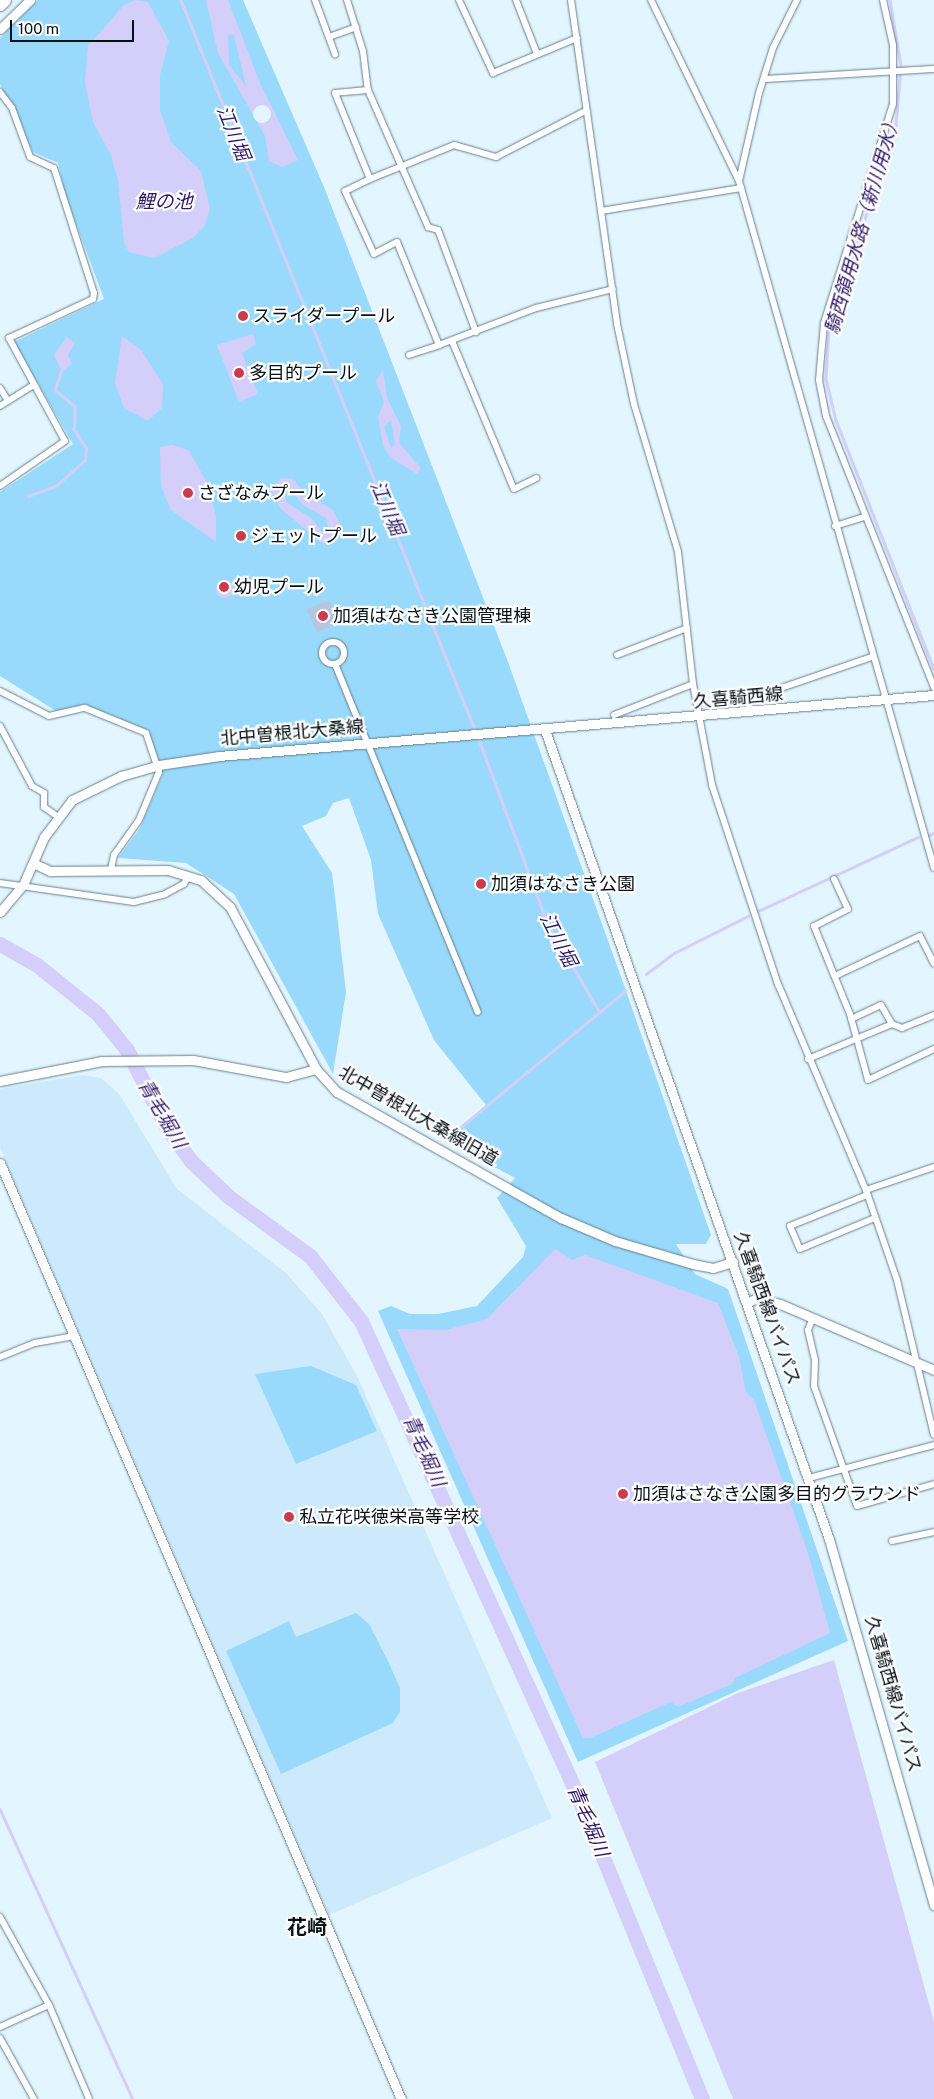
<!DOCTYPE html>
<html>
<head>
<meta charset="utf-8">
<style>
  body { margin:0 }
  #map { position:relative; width:934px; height:2099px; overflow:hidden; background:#e3f5ff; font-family:"Public Sans","Noto Sans JP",sans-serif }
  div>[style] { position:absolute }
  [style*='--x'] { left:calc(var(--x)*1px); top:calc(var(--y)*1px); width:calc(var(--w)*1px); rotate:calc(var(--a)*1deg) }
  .built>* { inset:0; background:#cceafb }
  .green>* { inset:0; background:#99dafc }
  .water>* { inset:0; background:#d4cffa }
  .round { border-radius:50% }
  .pier>* { inset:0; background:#e3f5ff }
  .stream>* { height:2.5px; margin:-1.25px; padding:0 1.25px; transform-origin:1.25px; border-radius:1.25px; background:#d4cffa }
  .river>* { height:15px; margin:-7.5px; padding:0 7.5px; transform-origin:7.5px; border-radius:7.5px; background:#d4cffa }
  .building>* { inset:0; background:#b6c6df; transform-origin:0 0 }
  .roads { filter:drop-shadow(0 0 1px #64808e) drop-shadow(0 0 1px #64808e) }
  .street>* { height:6px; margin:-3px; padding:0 3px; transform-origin:3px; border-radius:3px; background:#fff }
  .street>.ring { margin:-3px; padding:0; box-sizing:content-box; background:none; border:6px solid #fff; border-radius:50% }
  .secondary>* { height:9px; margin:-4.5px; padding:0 4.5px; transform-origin:4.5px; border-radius:4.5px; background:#fff }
  .highway>* { height:11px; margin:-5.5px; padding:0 5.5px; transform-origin:5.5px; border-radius:5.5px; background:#fff }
  .dots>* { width:14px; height:14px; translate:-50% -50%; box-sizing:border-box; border:2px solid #fff; border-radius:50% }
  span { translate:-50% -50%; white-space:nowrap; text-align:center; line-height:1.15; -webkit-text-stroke:4.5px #fff; paint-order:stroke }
  .poi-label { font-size:18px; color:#061116 }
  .left { translate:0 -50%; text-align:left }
  .street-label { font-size:18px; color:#061116 }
  .water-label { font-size:19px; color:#2f1866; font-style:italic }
  .quarter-label { font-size:20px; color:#061116; font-weight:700 }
  .scale { position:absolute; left:10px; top:20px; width:124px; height:22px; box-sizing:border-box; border:2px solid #061116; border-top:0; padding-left:6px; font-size:15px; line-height:18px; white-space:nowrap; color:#061116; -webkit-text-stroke:4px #fff; paint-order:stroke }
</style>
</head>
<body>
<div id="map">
  <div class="built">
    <div style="clip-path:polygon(82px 1075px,101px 1078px,119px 1094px,177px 1189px,286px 1273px,322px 1314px,358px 1378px,552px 1818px,329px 1915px,0 1147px,0 1089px)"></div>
  </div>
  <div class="green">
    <div style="clip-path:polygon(38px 0,243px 0,324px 187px,508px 662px,625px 988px,711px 1235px,706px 1244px,676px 1244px,695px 1274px,728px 1289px,848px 1641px,578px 1762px,378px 1311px,391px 1306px,410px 1314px,438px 1314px,477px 1306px,523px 1257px,526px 1246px,497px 1198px,515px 1178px,445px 1141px,486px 1105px,434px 1040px,378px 914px,371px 860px,349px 798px,333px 803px,326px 816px,302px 826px,332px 873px,335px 897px,346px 992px,333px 1074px,234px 894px,186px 863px,118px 858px,140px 828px,163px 774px,148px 730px,86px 705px,56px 711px,0 676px,0 492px,73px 444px,14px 342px,104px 299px,65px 194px,58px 163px,33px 152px,0 84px,0 38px)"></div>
    <div style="clip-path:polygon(311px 1366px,356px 1385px,377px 1431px,296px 1464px,255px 1374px)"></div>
    <div style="clip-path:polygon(356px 1613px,369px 1624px,388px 1661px,400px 1688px,400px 1712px,393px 1723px,281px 1774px,226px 1651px,289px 1621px,296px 1637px)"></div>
  </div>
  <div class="water">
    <div style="clip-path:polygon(136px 0,148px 2px,169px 41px,160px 75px,160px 110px,171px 142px,201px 171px,210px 209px,205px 225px,193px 238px,154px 258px,129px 252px,124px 242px,118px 181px,111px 155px,93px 122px,85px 82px,88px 46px,125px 4px)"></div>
    <div style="clip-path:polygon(evenodd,206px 0,228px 0,260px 83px,298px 160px,282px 167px,269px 161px,265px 136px,218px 53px,206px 0,228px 34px,234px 35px,246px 86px,229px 65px,228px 34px)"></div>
    <div style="clip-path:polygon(253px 334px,256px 344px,242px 353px,258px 394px,239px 402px,217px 345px)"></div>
    <div style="clip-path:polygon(122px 336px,141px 350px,163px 384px,162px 408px,148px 421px,124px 408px,115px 383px)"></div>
    <div style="clip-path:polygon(67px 337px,75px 343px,68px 355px,72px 364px,62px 372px,54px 355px)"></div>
    <div style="clip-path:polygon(evenodd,383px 370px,387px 398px,401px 426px,399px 443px,421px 468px,417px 474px,390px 457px,383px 445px,378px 417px,384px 402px,376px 381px,383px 370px,391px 420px,395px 445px,391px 448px,384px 427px,391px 420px)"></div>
    <div style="clip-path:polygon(172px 445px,188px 450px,207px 482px,216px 517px,216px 542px,171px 510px,161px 486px,160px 447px)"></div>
    <div style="clip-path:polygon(evenodd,281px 478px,293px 479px,304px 493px,333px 510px,342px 528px,336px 541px,322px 543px,280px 508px,271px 491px,281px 478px,284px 487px,290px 488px,303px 505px,326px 518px,330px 533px,324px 534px,311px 518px,286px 502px,284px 487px)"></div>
    <div class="round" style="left:216px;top:580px;width:18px;height:18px"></div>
    <div style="clip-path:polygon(555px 1249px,572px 1260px,585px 1255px,718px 1303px,739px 1357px,746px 1392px,754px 1400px,808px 1553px,830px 1633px,735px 1678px,732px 1684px,678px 1707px,671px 1702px,590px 1738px,583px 1738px,397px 1329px,445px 1330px,487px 1319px)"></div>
    <div style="clip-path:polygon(834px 1660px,934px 2022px,934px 2099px,733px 2099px,595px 1762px,738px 1693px)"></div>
  </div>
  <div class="pier">
    <div class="round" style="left:253px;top:105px;width:18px;height:18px"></div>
  </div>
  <div class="stream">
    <div style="--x:181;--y:0;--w:789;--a:68.05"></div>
    <div style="--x:890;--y:0;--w:67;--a:80.5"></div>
    <div style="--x:901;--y:66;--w:59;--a:94.8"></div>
    <div style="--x:896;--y:125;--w:215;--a:108.2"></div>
    <div style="--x:829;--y:329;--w:50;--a:93.4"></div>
    <div style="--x:826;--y:379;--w:42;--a:76.3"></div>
    <div style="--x:836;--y:420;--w:268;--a:68.5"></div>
    <div style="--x:28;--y:496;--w:30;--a:-20"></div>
    <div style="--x:56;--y:486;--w:39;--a:-42"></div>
    <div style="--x:85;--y:460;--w:12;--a:-85"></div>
    <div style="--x:86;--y:448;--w:22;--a:-124"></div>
    <div style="--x:74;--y:430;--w:23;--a:-88"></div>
    <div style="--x:75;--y:407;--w:26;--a:-140"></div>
    <div style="--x:55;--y:390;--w:20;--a:-72"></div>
    <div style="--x:478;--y:737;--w:200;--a:69.5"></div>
    <div style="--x:548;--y:924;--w:101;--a:59.6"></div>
    <div style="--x:929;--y:835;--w:5;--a:-22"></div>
    <div style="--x:758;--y:911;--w:176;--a:-24.8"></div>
    <div style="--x:646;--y:974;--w:35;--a:-37"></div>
    <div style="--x:674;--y:953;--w:83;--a:-26.6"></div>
    <div style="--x:445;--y:1140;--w:234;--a:-39.6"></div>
    <div style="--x:0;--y:1809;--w:319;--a:65.4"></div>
  </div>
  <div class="river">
    <div style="--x:0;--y:944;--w:43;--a:29.6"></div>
    <div style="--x:37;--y:965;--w:78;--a:38.8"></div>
    <div style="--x:98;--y:1014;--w:46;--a:51.1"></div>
    <div style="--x:127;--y:1050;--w:88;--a:62.9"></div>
    <div style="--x:167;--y:1128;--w:41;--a:54"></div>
    <div style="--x:191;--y:1161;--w:52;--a:43.5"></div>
    <div style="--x:229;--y:1197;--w:100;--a:36.1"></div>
    <div style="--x:310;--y:1256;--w:83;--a:51.9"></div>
    <div style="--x:361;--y:1321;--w:520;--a:65.46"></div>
    <div style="--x:577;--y:1794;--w:330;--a:67.7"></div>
  </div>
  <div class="building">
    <div style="left:329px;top:600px;width:25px;height:24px;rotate:67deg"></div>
  </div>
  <div class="roads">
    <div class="street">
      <div style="--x:315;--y:0;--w:58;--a:69.7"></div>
      <div style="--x:347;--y:0;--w:53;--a:72.6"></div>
      <div style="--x:363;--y:51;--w:39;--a:83"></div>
      <div style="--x:368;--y:90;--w:150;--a:66.3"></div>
      <div style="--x:428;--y:227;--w:10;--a:17"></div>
      <div style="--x:438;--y:230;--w:109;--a:69.6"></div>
      <div style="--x:459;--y:0;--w:81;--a:65"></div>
      <div style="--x:493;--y:73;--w:91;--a:-22.6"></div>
      <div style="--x:516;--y:0;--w:58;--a:68.7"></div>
      <div style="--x:571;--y:0;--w:327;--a:81.9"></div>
      <div style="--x:617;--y:324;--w:82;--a:78"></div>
      <div style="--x:634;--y:404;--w:154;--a:73.4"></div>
      <div style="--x:678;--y:552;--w:133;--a:83.5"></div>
      <div style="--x:693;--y:684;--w:103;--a:79.3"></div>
      <div style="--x:712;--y:785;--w:210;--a:71.7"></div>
      <div style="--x:778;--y:984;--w:224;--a:66.9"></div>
      <div style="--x:866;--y:1190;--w:95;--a:71"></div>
      <div style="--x:897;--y:1280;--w:159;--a:76.6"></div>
      <div style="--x:651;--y:0;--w:201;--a:64.1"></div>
      <div style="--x:739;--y:181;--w:714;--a:74.15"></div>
      <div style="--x:883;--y:0;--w:46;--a:77.5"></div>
      <div style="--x:893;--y:45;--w:59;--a:90"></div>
      <div style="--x:893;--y:104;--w:230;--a:107.5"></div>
      <div style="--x:824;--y:323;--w:57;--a:95"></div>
      <div style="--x:819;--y:380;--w:37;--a:79"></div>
      <div style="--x:826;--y:416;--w:293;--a:68.3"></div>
      <div style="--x:329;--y:37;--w:29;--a:-20"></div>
      <div style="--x:764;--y:79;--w:170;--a:-3.4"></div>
      <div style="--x:368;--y:90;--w:33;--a:175"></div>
      <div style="--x:335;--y:93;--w:93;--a:67.9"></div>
      <div style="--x:370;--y:179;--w:91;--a:-22"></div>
      <div style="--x:454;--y:145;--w:44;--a:15.9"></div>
      <div style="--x:496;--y:157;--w:102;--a:-27.3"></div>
      <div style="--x:0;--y:92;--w:20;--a:53"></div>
      <div style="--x:12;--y:108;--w:52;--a:69.8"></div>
      <div style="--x:30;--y:157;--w:26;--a:25"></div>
      <div style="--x:54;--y:168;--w:131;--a:72.3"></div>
      <div style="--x:94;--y:293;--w:6;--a:99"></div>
      <div style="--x:93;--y:299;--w:93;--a:155.1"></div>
      <div style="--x:9;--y:338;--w:117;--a:61.5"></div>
      <div style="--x:65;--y:441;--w:79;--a:145.3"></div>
      <div style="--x:370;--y:179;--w:28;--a:154"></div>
      <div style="--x:345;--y:191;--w:69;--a:65.3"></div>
      <div style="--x:374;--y:254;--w:26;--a:-28"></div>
      <div style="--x:397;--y:242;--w:111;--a:67.8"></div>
      <div style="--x:439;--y:345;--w:104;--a:-20.9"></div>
      <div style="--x:536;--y:308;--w:79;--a:-13.9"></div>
      <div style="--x:739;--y:181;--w:90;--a:-77.2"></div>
      <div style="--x:759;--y:93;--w:47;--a:-72.7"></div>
      <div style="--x:773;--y:48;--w:54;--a:-63.4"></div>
      <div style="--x:601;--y:211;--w:142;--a:-9.3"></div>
      <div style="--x:452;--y:341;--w:160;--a:67.3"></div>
      <div style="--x:514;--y:489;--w:25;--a:-26"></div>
      <div style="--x:409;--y:355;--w:32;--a:-18"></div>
      <div style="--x:0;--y:388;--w:15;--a:58"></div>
      <div style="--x:0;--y:406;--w:40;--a:-32"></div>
      <div style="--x:835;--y:526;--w:31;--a:-17"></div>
      <div class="ring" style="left:322px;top:642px;width:16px;height:16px"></div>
      <div style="--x:617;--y:655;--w:75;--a:-21.1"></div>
      <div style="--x:335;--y:664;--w:376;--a:67.7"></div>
      <div style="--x:0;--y:691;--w:55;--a:27"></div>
      <div style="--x:49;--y:716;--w:37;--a:-13"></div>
      <div style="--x:85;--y:708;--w:66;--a:22.3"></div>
      <div style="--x:146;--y:733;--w:41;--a:71.6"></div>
      <div style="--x:159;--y:772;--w:52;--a:112.6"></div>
      <div style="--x:139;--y:820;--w:43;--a:125.5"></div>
      <div style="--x:114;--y:855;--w:14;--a:102"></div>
      <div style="--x:749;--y:713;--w:14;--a:-90"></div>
      <div style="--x:749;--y:699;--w:130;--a:-18.9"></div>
      <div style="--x:614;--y:715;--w:85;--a:-21.4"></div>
      <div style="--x:0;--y:726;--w:68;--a:61.9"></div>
      <div style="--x:32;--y:786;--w:14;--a:30"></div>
      <div style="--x:44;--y:793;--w:14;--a:90"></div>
      <div style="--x:44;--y:807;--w:16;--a:35"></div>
      <div style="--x:834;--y:879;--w:33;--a:65"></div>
      <div style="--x:848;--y:909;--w:38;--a:153"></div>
      <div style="--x:814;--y:926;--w:95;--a:67.8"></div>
      <div style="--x:850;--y:1014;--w:68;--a:74.7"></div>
      <div style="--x:868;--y:1080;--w:73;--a:-25.2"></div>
      <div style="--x:0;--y:883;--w:135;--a:8.1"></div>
      <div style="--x:134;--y:902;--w:32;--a:-14"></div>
      <div style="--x:165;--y:894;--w:21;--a:-28"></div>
      <div style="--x:184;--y:884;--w:9;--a:-63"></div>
      <div style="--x:835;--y:976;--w:94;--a:-25.2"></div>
      <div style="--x:920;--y:936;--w:31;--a:63"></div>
      <div style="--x:851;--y:1019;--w:33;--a:-25"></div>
      <div style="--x:881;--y:1005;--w:22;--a:60"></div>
      <div style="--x:808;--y:1059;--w:91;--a:-22.6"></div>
      <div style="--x:892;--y:1024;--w:11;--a:22"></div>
      <div style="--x:902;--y:1028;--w:35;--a:-22"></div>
      <div style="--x:866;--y:1190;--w:72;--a:-18.7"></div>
      <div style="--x:867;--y:1195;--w:83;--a:158.1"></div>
      <div style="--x:790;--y:1226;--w:25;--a:67"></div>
      <div style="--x:800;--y:1249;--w:81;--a:-22.5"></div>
      <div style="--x:813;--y:1318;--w:13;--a:113"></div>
      <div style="--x:808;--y:1330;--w:31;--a:77"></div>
      <div style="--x:815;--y:1360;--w:26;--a:92"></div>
      <div style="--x:814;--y:1386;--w:127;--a:70.3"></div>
      <div style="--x:857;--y:1506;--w:80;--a:-15.9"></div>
      <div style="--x:0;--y:1357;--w:38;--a:-22"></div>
      <div style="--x:35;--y:1343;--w:40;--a:-10"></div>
      <div style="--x:809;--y:1478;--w:129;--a:-14.8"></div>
      <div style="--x:892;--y:1541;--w:43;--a:-12.1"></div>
      <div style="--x:0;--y:1917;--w:101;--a:60.9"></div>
      <div style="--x:49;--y:2005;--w:102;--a:66.9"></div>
      <div style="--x:0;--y:2027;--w:54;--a:-24.2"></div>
      <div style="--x:0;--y:2038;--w:70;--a:60.9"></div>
    </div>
    <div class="secondary">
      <div style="--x:0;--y:29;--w:42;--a:-44"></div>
      <div style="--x:545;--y:730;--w:857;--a:70.66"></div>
      <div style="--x:829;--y:1539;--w:381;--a:74"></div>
      <div style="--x:35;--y:864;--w:17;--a:25"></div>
      <div style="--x:50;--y:871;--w:118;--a:-0.5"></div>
      <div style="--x:168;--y:870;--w:34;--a:17"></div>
      <div style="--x:201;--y:880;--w:40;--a:43"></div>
      <div style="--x:230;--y:907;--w:183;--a:62"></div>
      <div style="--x:316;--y:1069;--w:31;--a:48"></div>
      <div style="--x:337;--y:1092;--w:257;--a:29.4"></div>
      <div style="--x:561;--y:1218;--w:59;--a:23.1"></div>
      <div style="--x:615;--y:1241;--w:81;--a:16.4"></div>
      <div style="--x:693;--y:1264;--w:20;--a:11"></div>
      <div style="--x:713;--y:1268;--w:21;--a:-17"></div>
      <div style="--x:0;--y:912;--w:35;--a:-50"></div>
      <div style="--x:23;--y:885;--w:52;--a:-66.4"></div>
      <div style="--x:44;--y:837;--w:46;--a:-52.9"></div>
      <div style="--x:72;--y:800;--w:55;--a:-26.1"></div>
      <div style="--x:121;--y:776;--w:40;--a:-16"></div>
      <div style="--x:159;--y:765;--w:61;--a:-8.5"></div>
      <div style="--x:219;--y:756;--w:718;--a:-4.88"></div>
      <div style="--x:0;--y:1081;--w:104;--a:-11.1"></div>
      <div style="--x:102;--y:1061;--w:91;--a:-0.6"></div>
      <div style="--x:193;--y:1060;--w:95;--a:10.4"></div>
      <div style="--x:286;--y:1077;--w:31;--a:-15"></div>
      <div style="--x:0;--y:1163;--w:1018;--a:66.81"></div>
      <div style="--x:748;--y:1302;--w:10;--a:-24"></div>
      <div style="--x:757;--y:1298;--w:24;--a:15"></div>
      <div style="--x:780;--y:1304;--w:168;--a:23.2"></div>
    </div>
    <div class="highway">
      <div style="--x:0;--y:5;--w:7;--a:-45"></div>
    </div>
  </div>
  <div class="dots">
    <div style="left:243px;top:316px;background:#cb3b4e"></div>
    <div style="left:239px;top:373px;background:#cb3b4e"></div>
    <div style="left:188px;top:493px;background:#cb3b4e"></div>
    <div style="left:241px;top:536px;background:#cb3b4e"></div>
    <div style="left:224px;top:587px;background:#cb3b4e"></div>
    <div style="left:323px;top:616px;background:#cb3b4e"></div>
    <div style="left:481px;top:884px;background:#cb3b4e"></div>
    <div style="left:623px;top:1494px;background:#cb3b4e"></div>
    <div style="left:289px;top:1517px;background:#cb3b4e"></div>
  </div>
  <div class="poi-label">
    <span class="left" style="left:253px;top:316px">スライダープール</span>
    <span class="left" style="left:249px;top:373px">多目的プール</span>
    <span class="left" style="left:198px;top:493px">さざなみプール</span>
    <span class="left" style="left:251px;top:536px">ジェットプール</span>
    <span class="left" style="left:234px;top:587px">幼児プール</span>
    <span class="left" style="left:333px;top:616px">加須はなさき公園管理棟</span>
    <span class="left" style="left:491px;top:884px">加須はなさき公園</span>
    <span class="left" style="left:633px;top:1494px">加須はさなき公園多目的グラウンド</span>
    <span class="left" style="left:299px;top:1517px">私立花咲徳栄高等学校</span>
  </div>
  <div class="street-label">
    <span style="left:738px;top:698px;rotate:-5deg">久喜騎西線</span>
    <span style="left:292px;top:733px;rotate:-5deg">北中曽根北大桑線</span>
    <span style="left:418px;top:1116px;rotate:30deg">北中曽根北大桑線旧道</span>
    <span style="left:767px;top:1308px;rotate:70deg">久喜騎西線バイパス</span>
    <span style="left:893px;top:1694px;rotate:74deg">久喜騎西線バイパス</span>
  </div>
  <div class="water-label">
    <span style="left:233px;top:133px;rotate:68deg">江川堀</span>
    <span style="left:164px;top:202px">鯉の池</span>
    <span style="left:863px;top:224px;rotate:-74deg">騎西領用水路（新川用水）</span>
    <span style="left:387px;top:508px;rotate:67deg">江川堀</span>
    <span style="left:558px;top:940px;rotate:63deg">江川堀</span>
    <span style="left:162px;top:1114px;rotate:60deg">青毛堀川</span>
    <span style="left:424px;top:1451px;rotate:66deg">青毛堀川</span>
    <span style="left:588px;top:1821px;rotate:67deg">青毛堀川</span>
  </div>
  <div class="quarter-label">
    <span style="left:307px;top:1927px">花崎</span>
  </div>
  <div class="scale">100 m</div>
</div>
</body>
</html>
